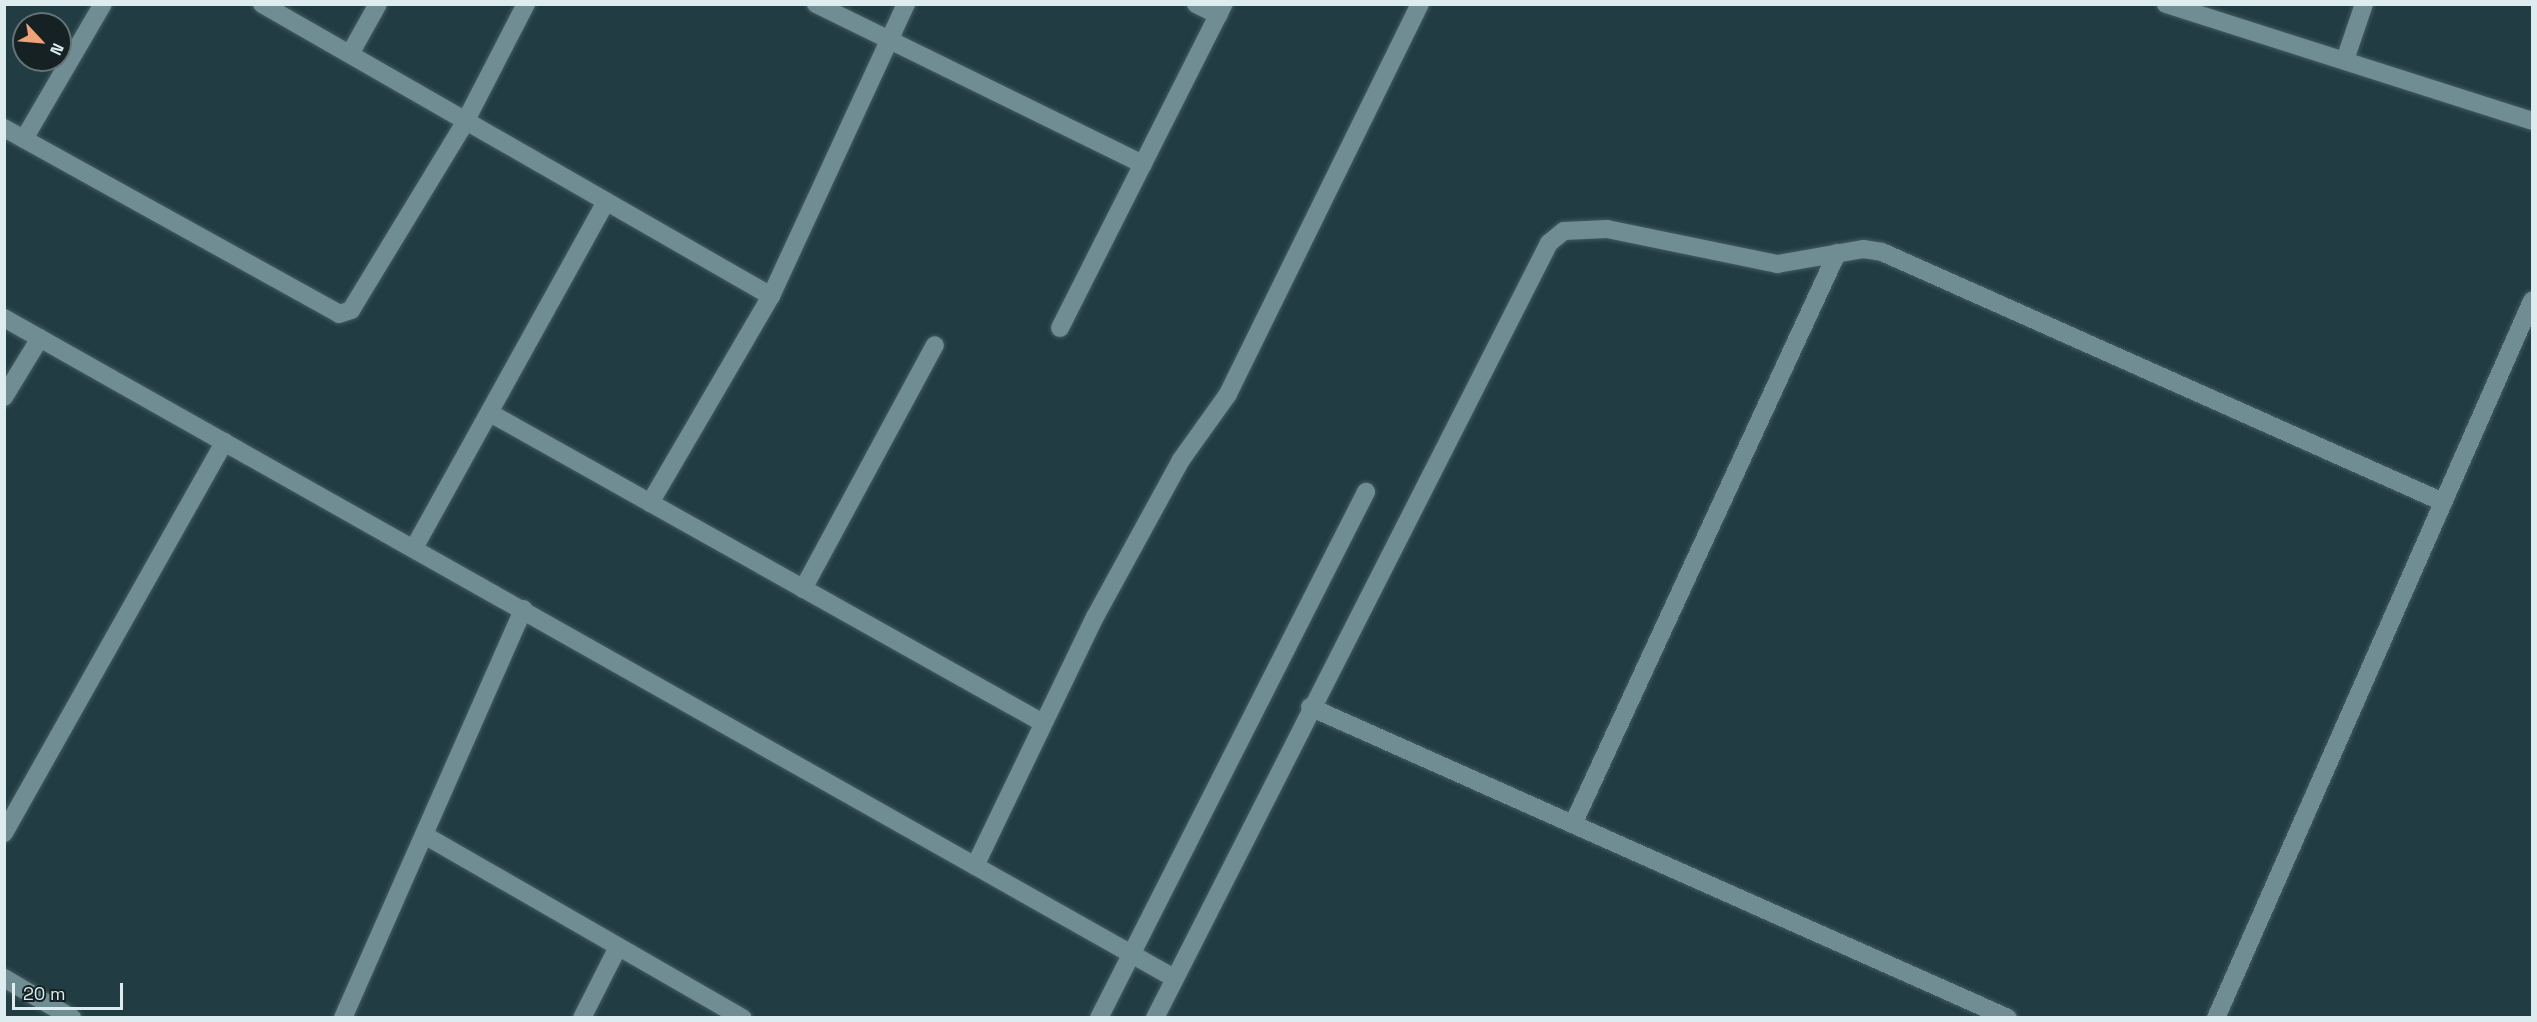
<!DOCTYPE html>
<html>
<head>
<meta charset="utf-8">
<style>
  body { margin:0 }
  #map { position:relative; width:2537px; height:1022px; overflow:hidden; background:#213c42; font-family:"Space Grotesk",sans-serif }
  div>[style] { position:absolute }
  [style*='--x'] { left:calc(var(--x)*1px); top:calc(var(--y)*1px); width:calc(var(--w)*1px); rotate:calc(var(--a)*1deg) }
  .roads { filter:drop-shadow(0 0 2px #435b60) drop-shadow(0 0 2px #435b60) }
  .lane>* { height:18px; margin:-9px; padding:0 9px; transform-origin:9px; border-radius:9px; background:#708d94 }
  .street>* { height:18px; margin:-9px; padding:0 9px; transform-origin:9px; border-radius:9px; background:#708d94 }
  span { translate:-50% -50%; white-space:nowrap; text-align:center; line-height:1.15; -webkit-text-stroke:4.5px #152123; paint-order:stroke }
  .frame { position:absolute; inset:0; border:6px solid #dcecef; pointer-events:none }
  .north { position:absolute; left:12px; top:12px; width:60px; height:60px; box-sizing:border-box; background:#152123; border:2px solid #657275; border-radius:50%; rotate:116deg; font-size:16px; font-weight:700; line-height:24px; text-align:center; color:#dcecef }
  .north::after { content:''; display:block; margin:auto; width:21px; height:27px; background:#efa378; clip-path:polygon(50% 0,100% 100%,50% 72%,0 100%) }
  .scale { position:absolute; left:12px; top:983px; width:111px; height:27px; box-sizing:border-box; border:3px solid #dcecef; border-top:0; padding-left:8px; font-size:18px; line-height:21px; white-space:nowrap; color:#dcecef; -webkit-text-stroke:4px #152123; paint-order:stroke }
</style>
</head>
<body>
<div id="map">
  <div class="roads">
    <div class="lane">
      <div style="--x:464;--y:124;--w:135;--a:-62.7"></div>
    </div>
    <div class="street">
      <div style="--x:262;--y:4;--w:587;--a:29.84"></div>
      <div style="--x:771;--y:296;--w:322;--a:-65.2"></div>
      <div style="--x:816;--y:4;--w:364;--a:26.1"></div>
      <div style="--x:1196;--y:4;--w:25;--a:26"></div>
      <div style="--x:2166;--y:4;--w:384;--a:17.7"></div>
      <div style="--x:350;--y:54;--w:57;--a:-60.8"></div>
      <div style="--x:2345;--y:60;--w:59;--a:-71.3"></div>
      <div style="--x:4;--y:128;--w:383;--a:29"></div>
      <div style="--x:339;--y:314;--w:13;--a:-18"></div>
      <div style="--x:351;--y:310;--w:218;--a:-58.7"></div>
      <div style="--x:24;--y:139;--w:156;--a:-59.7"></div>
      <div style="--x:4;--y:318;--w:1343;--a:29.43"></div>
      <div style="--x:1060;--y:328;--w:363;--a:-63.2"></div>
      <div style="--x:4;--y:397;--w:69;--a:-58.6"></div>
      <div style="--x:490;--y:413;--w:634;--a:29.27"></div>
      <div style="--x:650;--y:503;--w:240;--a:-59.7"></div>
      <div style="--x:414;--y:548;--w:393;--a:-61"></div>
      <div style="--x:803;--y:589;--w:277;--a:-61.6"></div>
      <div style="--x:1310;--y:707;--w:764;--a:24.02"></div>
      <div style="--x:1574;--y:822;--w:627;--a:-65.19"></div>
      <div style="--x:4;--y:833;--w:449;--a:-60.6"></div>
      <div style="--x:426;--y:836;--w:365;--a:29.9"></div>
      <div style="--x:975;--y:866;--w:276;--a:-64.3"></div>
      <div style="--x:1095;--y:617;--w:179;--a:-61.3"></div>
      <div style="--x:1181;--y:460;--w:81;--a:-54.5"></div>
      <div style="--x:1228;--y:394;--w:435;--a:-63.8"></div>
      <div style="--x:4;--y:978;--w:79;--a:30.5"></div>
      <div style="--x:343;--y:1018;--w:447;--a:-66.2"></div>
      <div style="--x:582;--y:1018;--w:80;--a:-63.1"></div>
      <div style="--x:1099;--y:1018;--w:590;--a:-63.09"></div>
      <div style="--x:1155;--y:1018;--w:869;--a:-63.05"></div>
      <div style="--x:1549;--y:243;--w:19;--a:-39"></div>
      <div style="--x:1564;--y:231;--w:43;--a:-2.7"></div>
      <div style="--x:1607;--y:229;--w:174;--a:11.6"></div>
      <div style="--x:1777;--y:264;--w:87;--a:-9.9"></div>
      <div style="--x:1863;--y:249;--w:19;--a:9"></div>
      <div style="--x:1882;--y:252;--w:614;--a:24.02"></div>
      <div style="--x:2216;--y:1018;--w:784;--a:-66.22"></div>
    </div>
  </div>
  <div class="frame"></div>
  <div class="north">N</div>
  <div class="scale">20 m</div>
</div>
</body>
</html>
